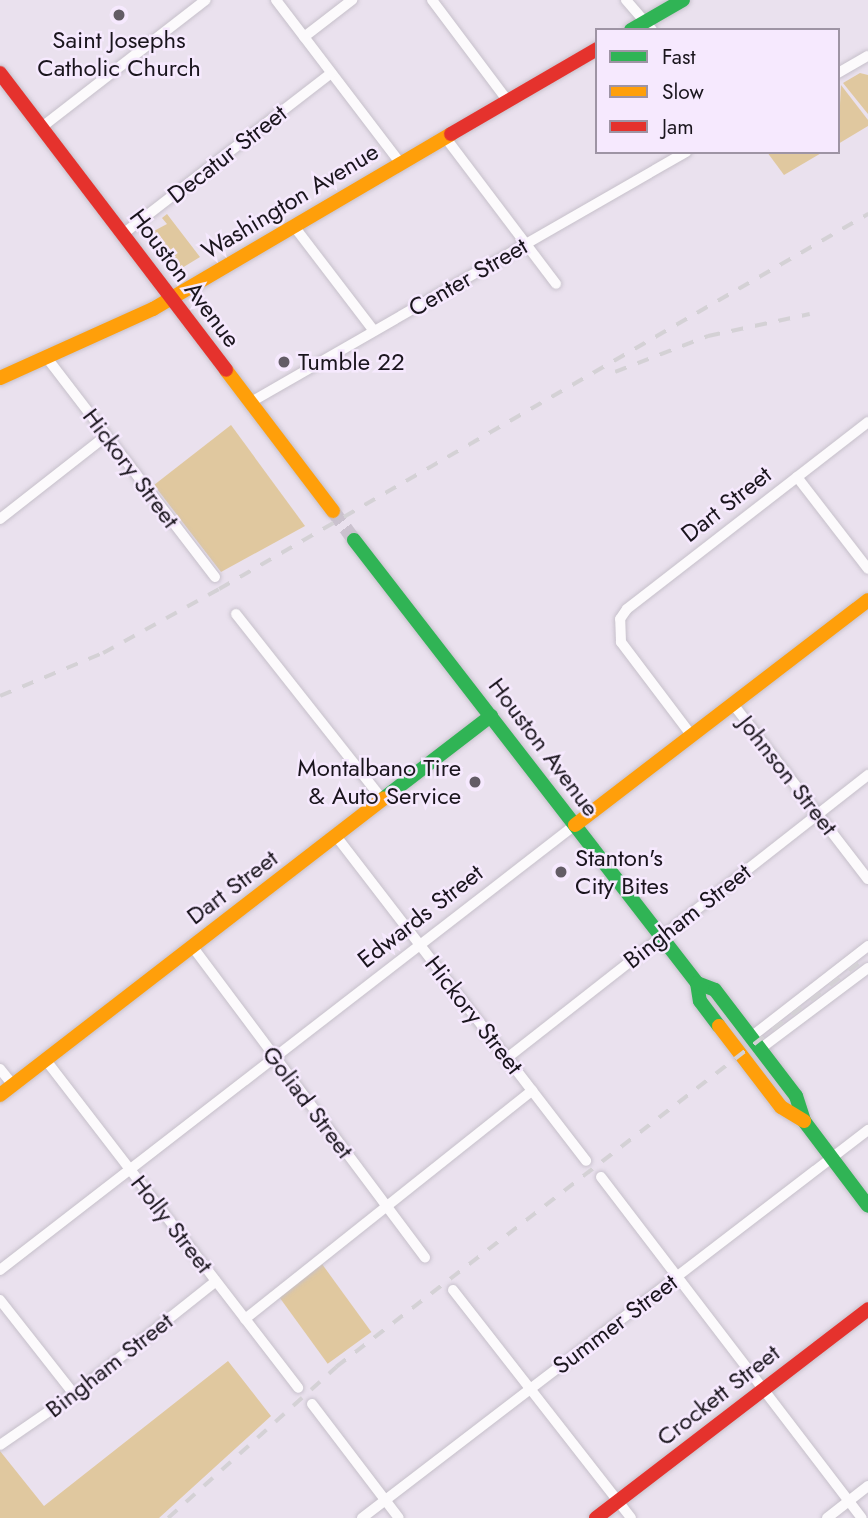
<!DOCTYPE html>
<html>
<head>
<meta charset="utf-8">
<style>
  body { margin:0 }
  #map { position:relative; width:868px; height:1518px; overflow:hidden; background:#eae1ee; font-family:Jost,sans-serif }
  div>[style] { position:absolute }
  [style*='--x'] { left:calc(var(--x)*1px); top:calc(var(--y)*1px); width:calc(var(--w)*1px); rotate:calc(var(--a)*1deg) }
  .green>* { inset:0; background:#e0c89f; transform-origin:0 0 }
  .secondary-tunnel>* { height:14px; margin-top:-7px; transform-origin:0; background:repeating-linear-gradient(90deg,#cbc2cf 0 14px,transparent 0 21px) }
  .roads { filter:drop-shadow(0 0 2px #c6c0ca) drop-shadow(0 0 2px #c6c0ca) }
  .street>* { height:10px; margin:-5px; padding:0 5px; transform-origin:5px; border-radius:5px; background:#fcfafc }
  .fast>* { height:14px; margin:-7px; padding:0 7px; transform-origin:7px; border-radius:7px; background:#30b455 }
  .slow>* { height:14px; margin:-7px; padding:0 7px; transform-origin:7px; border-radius:7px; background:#ff9f0a }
  .jam>* { height:14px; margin:-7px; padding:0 7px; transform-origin:7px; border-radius:7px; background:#e5322d }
  .rail>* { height:3.5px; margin-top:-1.75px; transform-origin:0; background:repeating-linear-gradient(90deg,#d4d1d5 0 12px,transparent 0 24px) }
  .dots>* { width:19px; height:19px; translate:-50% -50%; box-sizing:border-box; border:4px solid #f6e9fe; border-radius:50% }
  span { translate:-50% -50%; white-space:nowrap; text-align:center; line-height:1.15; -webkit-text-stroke:5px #f6e9fe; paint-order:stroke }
  .poi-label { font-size:24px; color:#1a151d }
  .left { translate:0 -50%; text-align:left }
  .right { translate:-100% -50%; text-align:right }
  .street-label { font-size:24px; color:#1a151d }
  .legend { position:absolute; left:595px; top:28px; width:245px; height:126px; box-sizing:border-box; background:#f6e9fe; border:2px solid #9e94a4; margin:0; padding:9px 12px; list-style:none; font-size:21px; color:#1a151d }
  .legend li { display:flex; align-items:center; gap:14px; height:35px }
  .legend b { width:35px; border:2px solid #9e94a4 }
</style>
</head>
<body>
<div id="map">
  <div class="green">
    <div style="clip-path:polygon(860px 73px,868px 75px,868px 114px,843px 83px)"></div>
    <div style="clip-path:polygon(841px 85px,868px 120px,868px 126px,838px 144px)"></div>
    <div style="clip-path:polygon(767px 152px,823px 152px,784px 175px)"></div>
    <div style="clip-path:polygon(167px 214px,200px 257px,182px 268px,152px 232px,167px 224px,162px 218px)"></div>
    <div style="clip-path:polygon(231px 425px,305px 526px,221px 572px,154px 485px)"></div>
    <div style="left:322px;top:1264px;width:84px;height:54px;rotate:54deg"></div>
    <div style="clip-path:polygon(228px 1361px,271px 1416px,159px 1518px,0 1518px,0 1451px,44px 1506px)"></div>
  </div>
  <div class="secondary-tunnel">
    <div style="--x:333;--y:511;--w:36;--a:54"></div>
  </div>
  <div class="roads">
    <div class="street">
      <div style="--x:276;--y:0;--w:205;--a:52.7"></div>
      <div style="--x:432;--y:0;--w:125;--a:53.1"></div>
      <div style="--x:626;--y:0;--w:40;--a:49"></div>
      <div style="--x:304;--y:37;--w:61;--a:-37.6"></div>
      <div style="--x:838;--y:73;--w:34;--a:-30"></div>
      <div style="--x:42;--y:127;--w:207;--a:-37.8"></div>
      <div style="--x:445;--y:137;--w:184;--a:52.9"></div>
      <div style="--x:293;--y:225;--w:133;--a:52.6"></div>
      <div style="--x:123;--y:234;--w:263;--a:-37.7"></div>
      <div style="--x:47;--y:358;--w:276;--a:52.5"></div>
      <div style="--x:251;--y:402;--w:502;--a:-29.89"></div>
      <div style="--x:797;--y:477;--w:116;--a:52.3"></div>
      <div style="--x:0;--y:519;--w:135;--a:-38.1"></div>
      <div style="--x:236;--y:614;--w:236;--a:51.7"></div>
      <div style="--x:733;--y:704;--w:221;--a:52.4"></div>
      <div style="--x:692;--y:736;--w:118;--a:-127.1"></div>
      <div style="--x:621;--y:642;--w:23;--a:-92"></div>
      <div style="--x:620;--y:619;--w:12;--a:-55"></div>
      <div style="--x:627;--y:609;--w:305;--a:-37.8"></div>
      <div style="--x:336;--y:836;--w:410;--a:52.4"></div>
      <div style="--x:192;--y:946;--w:389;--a:53.2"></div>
      <div style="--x:751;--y:1037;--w:148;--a:-37.9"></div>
      <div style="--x:760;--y:1049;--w:135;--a:-36.9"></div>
      <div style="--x:507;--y:1058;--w:459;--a:-38.1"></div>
      <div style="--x:45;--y:1059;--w:415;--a:52.4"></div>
      <div style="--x:0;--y:1069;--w:21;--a:51"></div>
      <div style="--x:601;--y:1177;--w:429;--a:52.6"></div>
      <div style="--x:0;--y:1270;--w:727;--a:-37.74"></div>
      <div style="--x:453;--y:1290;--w:289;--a:52"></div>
      <div style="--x:0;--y:1300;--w:120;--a:51.8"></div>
      <div style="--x:245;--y:1319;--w:367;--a:-38.5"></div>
      <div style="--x:312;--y:1404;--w:143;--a:52.7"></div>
      <div style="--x:0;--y:1445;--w:90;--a:-34.6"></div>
      <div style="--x:74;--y:1394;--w:181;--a:-38.5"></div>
      <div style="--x:362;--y:1518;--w:638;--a:-37.48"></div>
      <div style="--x:827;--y:1518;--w:52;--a:-38"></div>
    </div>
    <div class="fast">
      <div style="--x:631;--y:30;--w:60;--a:-30"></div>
      <div style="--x:354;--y:540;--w:560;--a:52.25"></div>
      <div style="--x:697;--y:983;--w:18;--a:81"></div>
      <div style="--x:700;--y:1001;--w:31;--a:53"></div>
      <div style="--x:384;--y:798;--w:135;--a:-37.5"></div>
      <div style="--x:697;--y:983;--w:19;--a:21"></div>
      <div style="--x:715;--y:990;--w:133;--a:52.6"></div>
      <div style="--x:796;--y:1096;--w:26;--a:72"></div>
      <div style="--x:804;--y:1121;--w:106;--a:53"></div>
    </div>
    <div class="slow">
      <div style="--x:226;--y:370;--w:177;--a:52.8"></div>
      <div style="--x:0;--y:378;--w:168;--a:-24.3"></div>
      <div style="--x:153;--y:309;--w:346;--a:-30.4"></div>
      <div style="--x:575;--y:825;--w:369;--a:-37.5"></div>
      <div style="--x:719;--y:1026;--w:102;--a:52.6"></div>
      <div style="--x:781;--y:1107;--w:27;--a:31"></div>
      <div style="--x:0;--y:1095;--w:485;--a:-37.7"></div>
    </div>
    <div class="jam">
      <div style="--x:0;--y:73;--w:373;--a:52.7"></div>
      <div style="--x:451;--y:134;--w:169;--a:-30.2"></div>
      <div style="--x:596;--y:1518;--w:343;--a:-37.5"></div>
    </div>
  </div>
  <div class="rail">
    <div style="--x:615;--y:372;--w:100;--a:-21.2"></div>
    <div style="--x:708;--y:336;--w:104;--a:-12.2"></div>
    <div style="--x:0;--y:696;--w:112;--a:-22.7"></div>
    <div style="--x:103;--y:653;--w:132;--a:-28.9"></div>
    <div style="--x:219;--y:589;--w:750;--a:-30.02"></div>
    <div style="--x:168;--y:1518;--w:226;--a:-41.9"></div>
    <div style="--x:336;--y:1367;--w:672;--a:-37.69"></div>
  </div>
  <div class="dots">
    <div style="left:119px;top:15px;background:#635c66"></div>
    <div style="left:284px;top:362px;background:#635c66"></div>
    <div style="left:475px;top:782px;background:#635c66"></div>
    <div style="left:561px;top:872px;background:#635c66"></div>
  </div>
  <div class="poi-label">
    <span style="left:119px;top:54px">Saint Josephs<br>Catholic Church</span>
    <span class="left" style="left:298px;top:362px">Tumble 22</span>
    <span class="right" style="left:461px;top:782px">Montalbano Tire<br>&amp; Auto Service</span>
    <span class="left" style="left:575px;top:872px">Stanton's<br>City Bites</span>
  </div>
  <div class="street-label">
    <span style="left:227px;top:154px;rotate:-38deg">Decatur Street</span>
    <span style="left:290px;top:201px;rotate:-31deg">Washington Avenue</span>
    <span style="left:468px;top:277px;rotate:-30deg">Center Street</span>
    <span style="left:185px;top:278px;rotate:53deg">Houston Avenue</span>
    <span style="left:131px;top:468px;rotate:53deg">Hickory Street</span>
    <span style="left:726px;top:504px;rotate:-38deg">Dart Street</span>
    <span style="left:544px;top:747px;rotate:53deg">Houston Avenue</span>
    <span style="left:788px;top:775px;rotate:52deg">Johnson Street</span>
    <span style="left:232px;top:887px;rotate:-37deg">Dart Street</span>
    <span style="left:420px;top:916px;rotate:-38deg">Edwards Street</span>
    <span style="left:687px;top:916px;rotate:-38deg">Bingham Street</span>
    <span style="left:474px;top:1015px;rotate:52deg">Hickory Street</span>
    <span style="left:308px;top:1102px;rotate:53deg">Goliad Street</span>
    <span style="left:172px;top:1224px;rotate:52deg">Holly Street</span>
    <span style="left:615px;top:1324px;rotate:-37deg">Summer Street</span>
    <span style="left:109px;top:1365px;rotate:-38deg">Bingham Street</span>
    <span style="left:718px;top:1395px;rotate:-38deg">Crockett Street</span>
  </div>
  <ul class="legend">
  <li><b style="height:9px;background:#30b455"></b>Fast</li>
  <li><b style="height:9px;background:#ff9f0a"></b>Slow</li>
  <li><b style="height:9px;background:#e5322d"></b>Jam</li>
  </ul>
</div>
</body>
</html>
